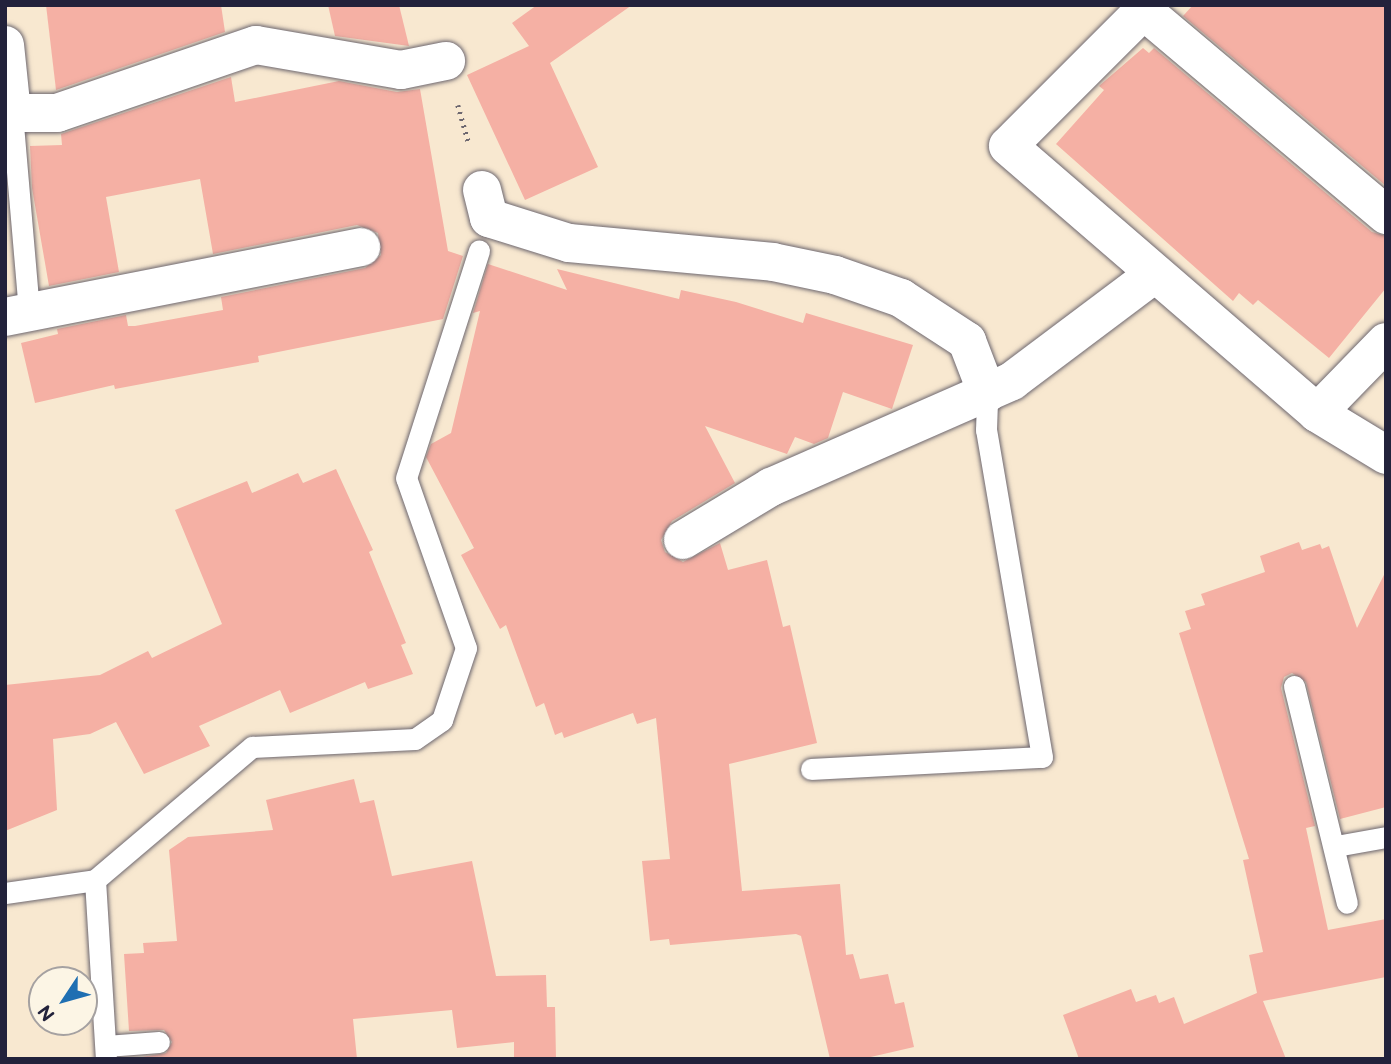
<!DOCTYPE html>
<html>
<head>
<meta charset="utf-8">
<style>
  body { margin:0 }
  #map { position:relative; width:1391px; height:1064px; overflow:hidden; background:#f8e8d0; font-family:"Balsamiq Sans",sans-serif }
  div>[style] { position:absolute }
  [style*='--x'] { left:calc(var(--x)*1px); top:calc(var(--y)*1px); width:calc(var(--w)*1px); rotate:calc(var(--a)*1deg) }
  .building>* { inset:0; background:#f5b0a4 }
  .path>* { height:4.5px; margin-top:-2.25px; transform-origin:0; background:repeating-linear-gradient(90deg,#6d676f 0 2px,transparent 0 7px) }
  .roads { filter:drop-shadow(0 0 2px #6d676f) drop-shadow(0 0 2px #6d676f) }
  .lane>* { height:21px; margin:-10.5px; padding:0 10.5px; transform-origin:10.5px; border-radius:10.5px; background:#fff }
  .street>* { height:38px; margin:-19px; padding:0 19px; transform-origin:19px; border-radius:19px; background:#fff }
  span { translate:-50% -50%; white-space:nowrap; text-align:center; line-height:1.15; -webkit-text-stroke:7px #fcf5e5; paint-order:stroke }
  .frame { position:absolute; inset:0; border:7px solid #22223b; pointer-events:none }
  .north { position:absolute; left:28px; top:966px; width:70px; height:70px; box-sizing:border-box; background:#fcf5e5; border:2px solid #a5a1a1; border-radius:50%; rotate:234deg; font-size:19px; font-weight:700; line-height:28px; text-align:center; color:#22223b }
  .north::after { content:''; display:block; margin:auto; width:24px; height:32px; background:#1f6fb2; clip-path:polygon(50% 0,100% 100%,50% 72%,0 100%) }
</style>
</head>
<body>
<div id="map">
  <div class="building">
    <div style="clip-path:polygon(46px 5px,221px 5px,225px 32px,56px 90px)"></div>
    <div style="clip-path:polygon(328px 5px,399px 5px,409px 46px,335px 36px)"></div>
    <div style="clip-path:polygon(537px 5px,632px 5px,550px 63px,598px 167px,525px 200px,467px 75px,529px 46px,512px 23px)"></div>
    <div style="clip-path:polygon(1193px 5px,1386px 5px,1386px 186px,1183px 16px)"></div>
    <div style="clip-path:polygon(1143px 48px,1149px 53px,1154px 48px,1372px 232px,1386px 236px,1386px 288px,1329px 358px,1258px 300px,1253px 305px,1239px 293px,1233px 301px,1056px 144px,1104px 90px,1099px 86px)"></div>
    <div style="clip-path:polygon(231px 77px,235px 102px,339px 81px,397px 92px,420px 89px,448px 251px,463px 256px,443px 319px,258px 356px,259px 362px,115px 389px,114px 385px,35px 403px,21px 343px,58px 334px,57px 329px,126px 315px,128px 326px,135px 326px,223px 310px,221px 297px,365px 268px,381px 255px,378px 233px,357px 225px,213px 254px,200px 179px,106px 197px,119px 272px,49px 286px,32px 188px,30px 146px,62px 145px,61px 134px)"></div>
    <div style="clip-path:polygon(488px 264px,567px 290px,557px 269px,679px 299px,681px 290px,736px 302px,803px 323px,806px 313px,913px 345px,892px 409px,843px 392px,828px 438px,814px 444px,795px 437px,787px 454px,705px 426px,735px 483px,672px 521px,661px 540px,665px 552px,683px 562px,720px 543px,728px 570px,767px 560px,783px 627px,790px 625px,817px 743px,729px 764px,742px 891px,840px 884px,846px 955px,853px 954px,860px 979px,888px 974px,895px 1004px,904px 1002px,914px 1047px,862px 1059px,830px 1059px,801px 936px,796px 934px,670px 945px,669px 939px,650px 941px,642px 861px,670px 859px,656px 718px,637px 724px,633px 713px,564px 738px,562px 732px,555px 735px,544px 703px,536px 707px,506px 625px,500px 629px,461px 555px,474px 548px,426px 457px,431px 444px,451px 433px,480px 311px,473px 313px)"></div>
    <div style="clip-path:polygon(336px 469px,373px 550px,369px 552px,406px 643px,401px 645px,413px 674px,368px 689px,365px 682px,290px 713px,280px 690px,199px 726px,210px 746px,144px 774px,116px 722px,90px 734px,53px 739px,57px 810px,5px 831px,5px 685px,100px 675px,148px 651px,152px 658px,222px 624px,175px 510px,247px 481px,252px 493px,298px 473px,303px 483px)"></div>
    <div style="clip-path:polygon(1299px 542px,1302px 550px,1320px 544px,1322px 549px,1329px 546px,1357px 628px,1386px 571px,1386px 807px,1340px 819px,1306px 682px,1292px 673px,1284px 677px,1281px 688px,1315px 826px,1306px 828px,1328px 930px,1386px 919px,1386px 977px,1263px 1001px,1286px 1059px,1079px 1059px,1063px 1015px,1131px 989px,1136px 1002px,1156px 995px,1159px 1003px,1174px 997px,1184px 1024px,1257px 993px,1249px 955px,1263px 952px,1243px 860px,1249px 859px,1179px 633px,1191px 629px,1185px 611px,1205px 605px,1201px 594px,1265px 572px,1260px 556px)"></div>
    <div style="clip-path:polygon(354px 779px,360px 803px,374px 800px,392px 876px,472px 861px,496px 976px,546px 975px,547px 1007px,555px 1007px,556px 1059px,514px 1059px,514px 1042px,457px 1048px,452px 1010px,353px 1019px,357px 1059px,130px 1059px,166px 1053px,172px 1042px,164px 1030px,129px 1031px,124px 954px,144px 953px,143px 943px,177px 941px,169px 850px,188px 837px,273px 830px,266px 800px)"></div>
  </div>
  <div class="path">
    <div style="--x:458;--y:105;--w:41;--a:74.2"></div>
  </div>
  <div class="roads">
    <div class="lane">
      <div style="--x:12;--y:113;--w:200;--a:85.1"></div>
      <div style="--x:1294;--y:686;--w:223;--a:76.3"></div>
      <div style="--x:811;--y:769;--w:231;--a:-3"></div>
      <div style="--x:1042;--y:757;--w:332;--a:-99.7"></div>
      <div style="--x:986;--y:430;--w:37;--a:-88"></div>
      <div style="--x:1336;--y:846;--w:51;--a:-10.2"></div>
      <div style="--x:95;--y:880;--w:179;--a:86.5"></div>
      <div style="--x:5;--y:893;--w:91;--a:-8.2"></div>
      <div style="--x:95;--y:880;--w:206;--a:-40.3"></div>
      <div style="--x:252;--y:747;--w:163;--a:-2.8"></div>
      <div style="--x:415;--y:739;--w:33;--a:-35"></div>
      <div style="--x:442;--y:720;--w:76;--a:-71.6"></div>
      <div style="--x:466;--y:648;--w:180;--a:-109.4"></div>
      <div style="--x:406;--y:478;--w:239;--a:-72.2"></div>
      <div style="--x:106;--y:1046;--w:53;--a:-4.3"></div>
    </div>
    <div class="street">
      <div style="--x:1149;--y:5;--w:199;--a:135"></div>
      <div style="--x:1008;--y:146;--w:408;--a:40.8"></div>
      <div style="--x:1317;--y:413;--w:81;--a:31.3"></div>
      <div style="--x:1144;--y:11;--w:317;--a:40.1"></div>
      <div style="--x:5;--y:45;--w:68;--a:84.1"></div>
      <div style="--x:12;--y:113;--w:45;--a:0"></div>
      <div style="--x:57;--y:113;--w:210;--a:-18.9"></div>
      <div style="--x:256;--y:45;--w:147;--a:9.8"></div>
      <div style="--x:401;--y:70;--w:46;--a:-11.3"></div>
      <div style="--x:482;--y:190;--w:29;--a:76"></div>
      <div style="--x:489;--y:218;--w:84;--a:17.4"></div>
      <div style="--x:569;--y:243;--w:205;--a:5.3"></div>
      <div style="--x:773;--y:262;--w:63;--a:11.8"></div>
      <div style="--x:835;--y:275;--w:70;--a:19.2"></div>
      <div style="--x:901;--y:298;--w:79;--a:33.1"></div>
      <div style="--x:967;--y:341;--w:56;--a:69"></div>
      <div style="--x:5;--y:317;--w:363;--a:-11.1"></div>
      <div style="--x:1317;--y:413;--w:99;--a:-45.8"></div>
      <div style="--x:683;--y:540;--w:103;--a:-31.1"></div>
      <div style="--x:771;--y:487;--w:263;--a:-23.7"></div>
      <div style="--x:1012;--y:381;--w:176;--a:-36.9"></div>
    </div>
  </div>
  <div class="frame"></div>
  <div class="north">N</div>
</div>
</body>
</html>
